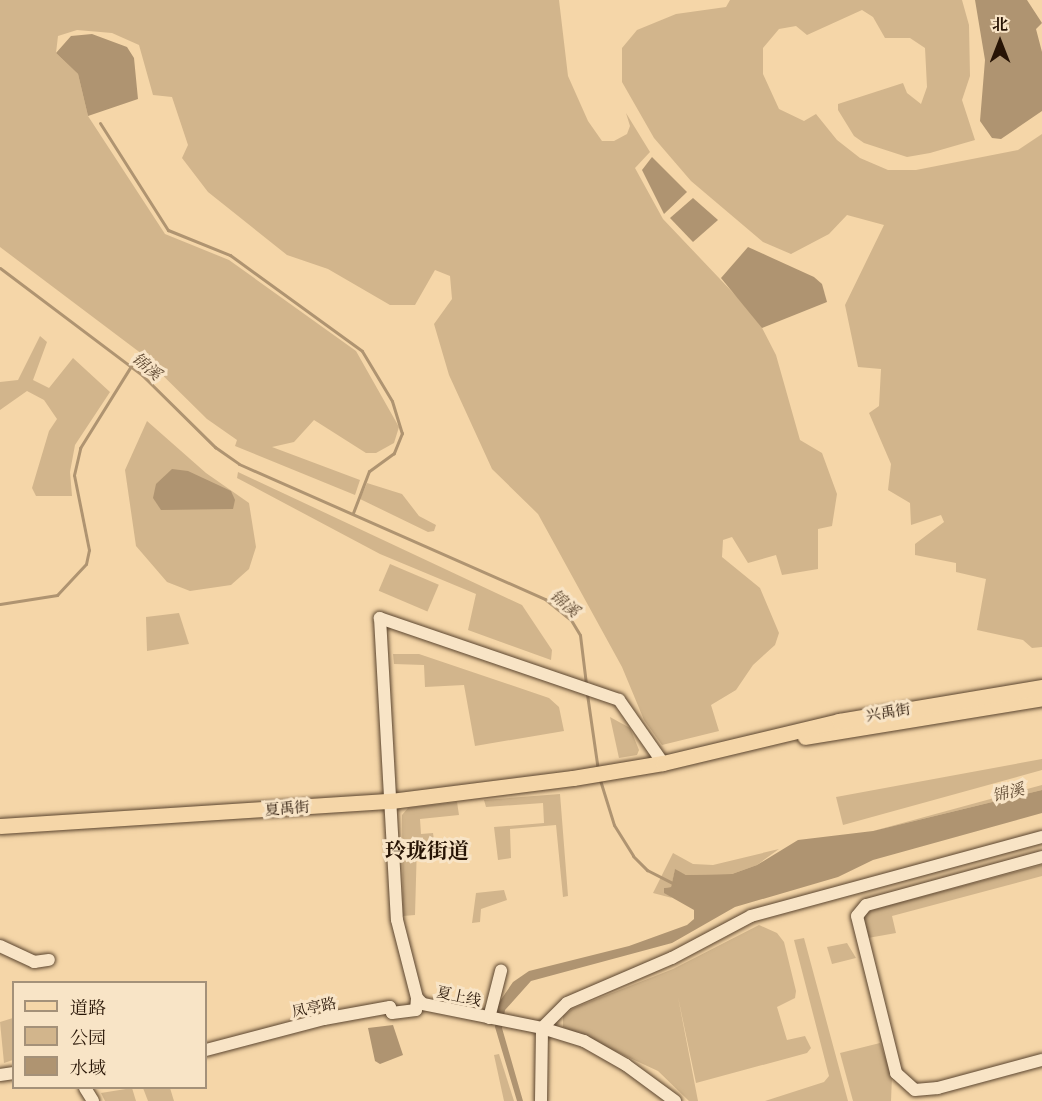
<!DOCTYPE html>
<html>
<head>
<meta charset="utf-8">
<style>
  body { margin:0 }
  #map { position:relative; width:1042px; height:1101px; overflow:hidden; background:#f5d6a8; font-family:"Libre Caslon Text","Noto Serif SC",serif }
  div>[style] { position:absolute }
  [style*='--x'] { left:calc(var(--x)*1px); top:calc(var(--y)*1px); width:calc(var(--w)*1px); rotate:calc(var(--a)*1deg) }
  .green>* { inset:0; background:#d2b58c; transform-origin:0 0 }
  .water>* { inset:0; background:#af9471 }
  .stream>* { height:3px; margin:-1.5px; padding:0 1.5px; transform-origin:1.5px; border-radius:1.5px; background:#af9471 }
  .roads { filter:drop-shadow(0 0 2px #5a442e) drop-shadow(0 0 2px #5a442e) }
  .minor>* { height:12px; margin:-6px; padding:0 6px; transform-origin:6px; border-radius:6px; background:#f8e4c6 }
  .major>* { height:15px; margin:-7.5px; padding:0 7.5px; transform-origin:7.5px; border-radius:7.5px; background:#f5d6a8 }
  span { translate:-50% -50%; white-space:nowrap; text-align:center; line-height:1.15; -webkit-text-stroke:6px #f8e4c6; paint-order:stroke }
  .street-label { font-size:15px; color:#271405 }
  .water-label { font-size:16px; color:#5d4730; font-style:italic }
  .district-label { font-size:21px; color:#271405; font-weight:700 }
  .legend { position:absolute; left:12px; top:981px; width:195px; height:108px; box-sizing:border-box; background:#f8e4c6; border:2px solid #a49179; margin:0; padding:8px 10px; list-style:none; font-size:18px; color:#271405 }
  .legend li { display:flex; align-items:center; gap:12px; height:30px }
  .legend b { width:30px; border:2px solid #a49179 }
  .north { position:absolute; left:970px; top:12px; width:60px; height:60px; -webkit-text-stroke:4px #f8e4c6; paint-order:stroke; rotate:0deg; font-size:16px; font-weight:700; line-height:24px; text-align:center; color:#271405 }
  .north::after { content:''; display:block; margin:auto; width:21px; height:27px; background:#271405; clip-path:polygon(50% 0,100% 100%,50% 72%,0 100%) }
</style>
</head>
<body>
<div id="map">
  <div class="green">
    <div style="clip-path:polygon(0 0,559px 0,568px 76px,588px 121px,602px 141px,614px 141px,627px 134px,630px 126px,626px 113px,650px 152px,635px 168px,663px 219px,757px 318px,776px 355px,800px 440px,822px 453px,837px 494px,832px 526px,818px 529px,818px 569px,782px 575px,776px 555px,748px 563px,732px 537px,723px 540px,722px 557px,760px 588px,779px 633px,775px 645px,753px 665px,736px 690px,711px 705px,719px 731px,662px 745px,644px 720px,622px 667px,538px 514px,492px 469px,449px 375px,434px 324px,452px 299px,450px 276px,435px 270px,415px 305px,390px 305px,328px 269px,287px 255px,208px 192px,182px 158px,188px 145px,172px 97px,153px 95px,139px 45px,112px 33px,77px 30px,58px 36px,56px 53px,78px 74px,88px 116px,165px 234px,229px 260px,356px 351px,399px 427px,394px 443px,376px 453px,366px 453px,314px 420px,294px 442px,272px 447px,360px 480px,355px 495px,235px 446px,237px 440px,207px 419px,138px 351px,0 247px)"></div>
    <div style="clip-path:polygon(730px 0,962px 0,969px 25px,970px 76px,962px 100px,975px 140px,930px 153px,907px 157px,864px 143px,854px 136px,838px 110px,838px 104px,903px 83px,907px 93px,921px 104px,927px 87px,925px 48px,910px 38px,885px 38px,873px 17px,862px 10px,807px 35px,796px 26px,779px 29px,763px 48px,763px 74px,779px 109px,804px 121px,816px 114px,837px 140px,860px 158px,888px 170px,916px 170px,1018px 150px,1042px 134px,1042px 647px,1032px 648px,1023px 640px,977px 630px,986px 579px,956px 572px,956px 563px,915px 555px,915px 544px,944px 522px,941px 515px,911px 525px,910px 503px,888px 490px,891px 464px,869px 413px,879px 406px,881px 369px,858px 367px,845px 305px,884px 225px,847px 215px,829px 234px,791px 254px,763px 242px,691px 181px,654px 138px,622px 82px,622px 48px,637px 30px,676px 14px,726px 7px)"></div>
    <div style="clip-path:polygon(40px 336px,47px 342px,33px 380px,49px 388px,73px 358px,110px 392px,75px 445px,70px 472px,72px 496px,36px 496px,32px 488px,49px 431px,57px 419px,44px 400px,27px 391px,0 410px,0 382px,18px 380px)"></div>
    <div style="clip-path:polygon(147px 421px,206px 473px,249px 503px,256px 547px,249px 569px,231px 585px,190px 591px,167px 582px,136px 546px,125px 470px)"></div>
    <div style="clip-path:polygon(238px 472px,522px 605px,552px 650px,551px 660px,468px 630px,476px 594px,380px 554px,237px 478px)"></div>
    <div style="clip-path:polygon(367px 483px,402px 494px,419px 516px,436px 525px,434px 531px,428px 532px,360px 499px)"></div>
    <div style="left:390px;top:564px;width:53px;height:29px;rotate:23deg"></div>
    <div style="clip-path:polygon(179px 613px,189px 644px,147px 651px,146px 617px)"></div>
    <div style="clip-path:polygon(393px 654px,419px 654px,549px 698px,559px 707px,564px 731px,475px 746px,464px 685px,425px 687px,424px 665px,394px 664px)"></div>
    <div style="clip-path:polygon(610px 717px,630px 728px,639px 750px,637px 755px,619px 758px)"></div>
    <div style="clip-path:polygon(1042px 759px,1042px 770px,843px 825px,836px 797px)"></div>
    <div style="clip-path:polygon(1042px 785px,1042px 790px,873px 831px)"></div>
    <div style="clip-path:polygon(560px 794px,568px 896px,563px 897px,556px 825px,510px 829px,511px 858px,498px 860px,494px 827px,544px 823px,543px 803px,486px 807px,484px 800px)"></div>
    <div style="clip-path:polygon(457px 802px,459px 815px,420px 819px,421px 834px,433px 833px,434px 840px,417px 844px,415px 915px,403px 916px,402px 815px,408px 808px)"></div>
    <div style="clip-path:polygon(779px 849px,757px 865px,732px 874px,686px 875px,675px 870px,671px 887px,664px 888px,672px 898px,653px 893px,673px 853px,693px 864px,713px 865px)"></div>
    <div style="clip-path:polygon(1042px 865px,1042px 876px,892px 916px,896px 933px,868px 938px,863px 920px,865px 914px,875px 909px)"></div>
    <div style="clip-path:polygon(504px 890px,507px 900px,481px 909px,480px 922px,472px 923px,476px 893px)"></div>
    <div style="clip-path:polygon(759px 925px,777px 933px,784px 942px,796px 991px,795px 998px,777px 1007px,787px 1040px,805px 1036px,811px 1048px,807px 1053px,696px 1083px,678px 997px,698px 1101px,689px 1101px,658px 1071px,563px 1027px,563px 1016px,574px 1008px,673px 969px)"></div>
    <div style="clip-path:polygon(804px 938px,848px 1101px,765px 1101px,824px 1082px,829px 1076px,794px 940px)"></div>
    <div style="clip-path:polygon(847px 943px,856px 958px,832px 964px,827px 947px)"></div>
    <div style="clip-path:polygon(13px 1018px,13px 1060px,4px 1063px,0 1022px)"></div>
    <div style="clip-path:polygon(880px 1043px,892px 1076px,891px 1101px,853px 1101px,840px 1053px)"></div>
    <div style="clip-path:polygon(499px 1054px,514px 1101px,504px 1101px,494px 1055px)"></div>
    <div style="clip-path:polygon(132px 1088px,136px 1101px,105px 1101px,101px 1093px)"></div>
    <div style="clip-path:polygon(143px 1088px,170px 1088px,174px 1101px,148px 1101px)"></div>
  </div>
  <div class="water">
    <div style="clip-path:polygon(975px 0,1027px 0,1042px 23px,1036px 29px,1042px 52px,1042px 111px,1001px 139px,992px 138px,980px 121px,985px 60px)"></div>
    <div style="clip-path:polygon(92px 34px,127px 47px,134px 58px,138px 99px,88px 116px,78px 74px,56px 53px,71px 36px)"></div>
    <div style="clip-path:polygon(652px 157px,687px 192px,664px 214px,642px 170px)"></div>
    <div style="clip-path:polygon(693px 198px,718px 220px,693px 242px,670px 218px)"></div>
    <div style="clip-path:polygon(748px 247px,814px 277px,822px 284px,827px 302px,762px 328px,721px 278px)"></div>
    <div style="clip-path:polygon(172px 469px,188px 471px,231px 491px,235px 500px,233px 509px,161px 510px,153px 498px,156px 484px)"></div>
    <div style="clip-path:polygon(1042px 790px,1042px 813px,873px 860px,838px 877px,735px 907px,672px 943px,531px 981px,505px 1010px,502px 1028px,523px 1101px,517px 1101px,495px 1027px,496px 1007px,513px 982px,529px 971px,629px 946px,687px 925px,694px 919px,694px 910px,664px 893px,664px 888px,671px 887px,675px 869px,686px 875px,732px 874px,757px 865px,798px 840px,873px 831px)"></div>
    <div style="clip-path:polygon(393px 1025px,403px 1055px,380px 1064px,375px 1061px,368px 1028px)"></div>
  </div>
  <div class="stream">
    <div style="--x:100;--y:123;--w:127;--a:57.6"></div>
    <div style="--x:168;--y:230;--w:67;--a:22"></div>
    <div style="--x:230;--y:255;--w:163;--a:36"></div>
    <div style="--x:362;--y:351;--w:58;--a:59"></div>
    <div style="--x:392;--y:401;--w:34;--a:73"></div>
    <div style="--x:402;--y:433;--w:22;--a:112"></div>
    <div style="--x:394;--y:453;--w:31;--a:144"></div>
    <div style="--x:369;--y:471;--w:45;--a:110.9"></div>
    <div style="--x:0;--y:268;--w:178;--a:37"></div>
    <div style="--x:142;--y:375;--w:103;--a:44.6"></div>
    <div style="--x:215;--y:447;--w:29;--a:35"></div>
    <div style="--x:239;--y:464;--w:334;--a:23.8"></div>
    <div style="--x:545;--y:599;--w:33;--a:39"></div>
    <div style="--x:571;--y:620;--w:17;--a:59"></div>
    <div style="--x:580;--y:635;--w:49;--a:83"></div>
    <div style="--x:0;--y:604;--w:58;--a:-9"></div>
    <div style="--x:57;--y:595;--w:42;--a:-46.9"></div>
    <div style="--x:86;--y:564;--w:14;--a:-78"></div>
    <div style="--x:89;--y:550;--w:76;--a:-101.3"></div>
    <div style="--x:74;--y:475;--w:28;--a:-77"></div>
    <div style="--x:80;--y:448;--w:97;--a:-58.1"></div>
    <div style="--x:587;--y:694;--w:77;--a:81.8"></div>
    <div style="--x:600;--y:780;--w:47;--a:72.7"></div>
    <div style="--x:614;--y:825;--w:36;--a:58"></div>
    <div style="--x:633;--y:856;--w:20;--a:45"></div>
    <div style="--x:647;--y:870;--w:31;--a:27"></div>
  </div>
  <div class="roads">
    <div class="minor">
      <div style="--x:663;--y:763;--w:77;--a:-124.9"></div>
      <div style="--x:619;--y:700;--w:253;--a:-161.1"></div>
      <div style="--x:380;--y:618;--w:302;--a:86.8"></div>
      <div style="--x:397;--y:920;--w:81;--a:75.6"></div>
      <div style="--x:417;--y:998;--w:8;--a:45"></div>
      <div style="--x:423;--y:1004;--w:121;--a:11.4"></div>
      <div style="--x:542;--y:1028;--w:44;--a:17.2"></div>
      <div style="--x:584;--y:1041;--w:48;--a:29.7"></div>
      <div style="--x:626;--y:1065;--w:61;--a:36.3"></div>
      <div style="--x:1042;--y:857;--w:182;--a:164.7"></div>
      <div style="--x:866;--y:905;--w:14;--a:129"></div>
      <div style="--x:857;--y:916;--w:162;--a:76"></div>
      <div style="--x:896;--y:1073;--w:25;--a:42"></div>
      <div style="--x:915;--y:1090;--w:23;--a:-5"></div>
      <div style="--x:938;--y:1088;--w:108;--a:-15.1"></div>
      <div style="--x:0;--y:946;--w:38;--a:25"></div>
      <div style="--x:34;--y:962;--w:15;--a:-8"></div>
      <div style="--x:489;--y:1018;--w:49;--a:-75.7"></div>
      <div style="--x:206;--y:1050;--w:122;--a:-14.7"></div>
      <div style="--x:324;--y:1019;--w:67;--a:-10.3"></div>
      <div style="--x:390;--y:1007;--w:6;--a:72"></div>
      <div style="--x:392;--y:1013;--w:24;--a:-7"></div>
      <div style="--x:416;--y:1010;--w:12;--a:-85"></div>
      <div style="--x:0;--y:1075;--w:14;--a:-8"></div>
      <div style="--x:85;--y:1088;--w:15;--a:58"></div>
      <div style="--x:541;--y:1101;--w:73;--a:-89.2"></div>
      <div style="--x:542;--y:1028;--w:35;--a:-45"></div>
      <div style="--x:567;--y:1003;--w:114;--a:-23.2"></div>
      <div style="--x:672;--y:958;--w:89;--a:-28"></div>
      <div style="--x:751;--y:916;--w:302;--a:-15.2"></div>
    </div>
    <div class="major">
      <div style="--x:805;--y:737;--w:240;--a:-9.3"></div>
      <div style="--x:0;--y:826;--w:392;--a:-3.7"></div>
      <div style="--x:391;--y:801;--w:183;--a:-7.2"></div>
      <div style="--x:573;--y:778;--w:91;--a:-9.5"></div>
      <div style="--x:663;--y:763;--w:181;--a:-13.4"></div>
      <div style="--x:839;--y:721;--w:206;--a:-9.5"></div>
    </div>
  </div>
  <div class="street-label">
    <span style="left:888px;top:712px;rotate:-9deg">兴禹街</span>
    <span style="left:287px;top:808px;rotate:-4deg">夏禹街</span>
    <span style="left:459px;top:996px;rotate:12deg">夏上线</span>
    <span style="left:314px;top:1007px;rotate:-12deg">凤亭路</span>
  </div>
  <div class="water-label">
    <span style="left:147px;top:366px;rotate:40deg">锦溪</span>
    <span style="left:565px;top:603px;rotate:40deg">锦溪</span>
    <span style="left:1008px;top:792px;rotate:-14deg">锦溪</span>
  </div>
  <div class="district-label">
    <span style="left:427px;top:851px">玲珑街道</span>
  </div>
  <ul class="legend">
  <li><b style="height:8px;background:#f5d6a8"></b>道路</li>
  <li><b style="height:16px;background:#d2b58c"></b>公园</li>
  <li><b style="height:16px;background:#af9471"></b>水域</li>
  </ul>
  <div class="north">北</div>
</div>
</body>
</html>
